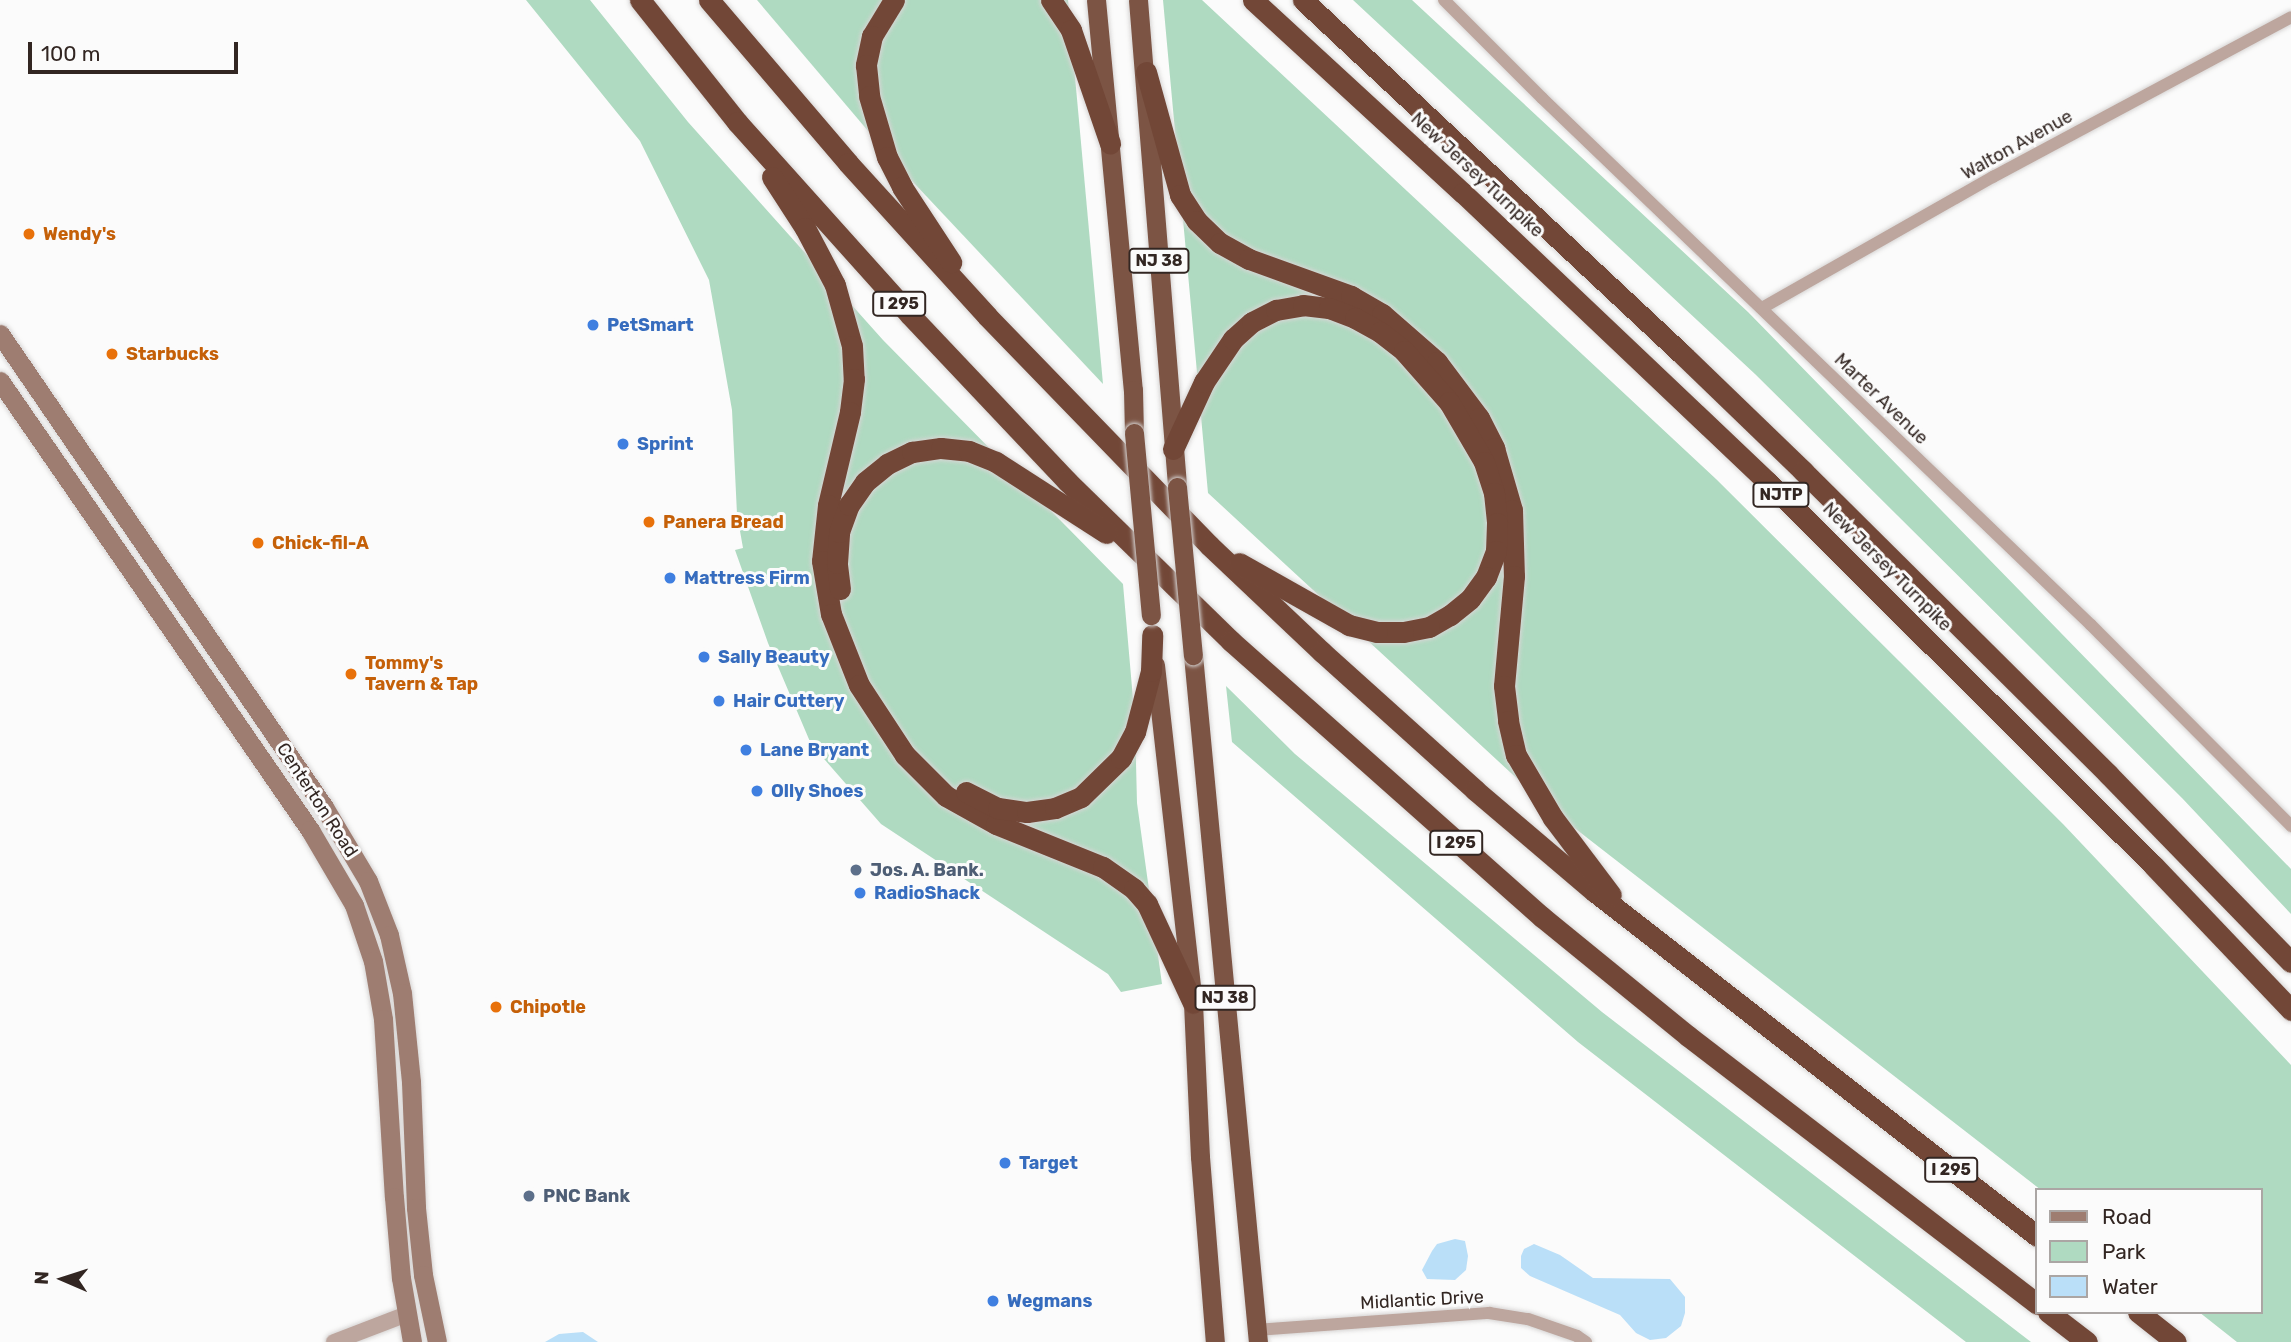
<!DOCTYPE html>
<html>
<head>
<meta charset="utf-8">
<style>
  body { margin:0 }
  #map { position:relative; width:2291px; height:1342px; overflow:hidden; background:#fbfbfb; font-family:Rubik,sans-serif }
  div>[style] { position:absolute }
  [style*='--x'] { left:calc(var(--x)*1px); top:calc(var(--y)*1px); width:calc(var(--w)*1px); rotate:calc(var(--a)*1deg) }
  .green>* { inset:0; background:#afdac1 }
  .water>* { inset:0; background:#badff8 }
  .roads { filter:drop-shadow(0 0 2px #d7d5d4) drop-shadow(0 0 2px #d7d5d4) }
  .minor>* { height:12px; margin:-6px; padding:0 6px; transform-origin:6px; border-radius:6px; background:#bda69e }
  .tertiary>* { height:16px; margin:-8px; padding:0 8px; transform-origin:8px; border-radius:8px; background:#bda69e }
  .secondary>* { height:19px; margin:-9.5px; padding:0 9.5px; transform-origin:9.5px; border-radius:9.5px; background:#9e7d71 }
  .trunk>* { height:19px; margin:-9.5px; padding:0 9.5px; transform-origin:9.5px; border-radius:9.5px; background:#7c5444 }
  .motorway>* { height:21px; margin:-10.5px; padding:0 10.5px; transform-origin:10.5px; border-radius:10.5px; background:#724737 }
  .bridges { filter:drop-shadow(0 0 2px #d7d5d4) drop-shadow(0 0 2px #d7d5d4) }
  .trunk-bridge>* { height:19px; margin:-9.5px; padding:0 9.5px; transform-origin:9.5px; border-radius:9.5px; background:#7c5444 }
  .dots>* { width:19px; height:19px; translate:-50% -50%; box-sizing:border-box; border:4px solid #fbfbfb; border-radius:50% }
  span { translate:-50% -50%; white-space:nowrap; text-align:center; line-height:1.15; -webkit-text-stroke:6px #fbfbfb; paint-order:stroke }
  .shield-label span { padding:2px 5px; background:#fbfbfb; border:2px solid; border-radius:5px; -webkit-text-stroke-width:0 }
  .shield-label { font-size:16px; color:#322622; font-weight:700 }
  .street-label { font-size:18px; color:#322622 }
  .food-label { font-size:18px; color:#c56008; font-weight:700 }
  .left { translate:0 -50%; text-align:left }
  .shop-label { font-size:18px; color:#366cbe; font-weight:700 }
  .service-label { font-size:18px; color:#4e5e75; font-weight:700 }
  .legend { position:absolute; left:2035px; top:1188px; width:228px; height:126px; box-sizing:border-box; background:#fbfbfb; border:2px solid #aba6a4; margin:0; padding:9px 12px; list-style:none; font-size:21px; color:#322622 }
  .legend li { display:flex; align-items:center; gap:14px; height:35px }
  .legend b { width:35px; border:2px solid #aba6a4 }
  .north { position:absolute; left:28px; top:1244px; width:70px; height:70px; -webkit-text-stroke:5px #fbfbfb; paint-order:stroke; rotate:273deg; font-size:19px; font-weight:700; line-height:28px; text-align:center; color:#322622 }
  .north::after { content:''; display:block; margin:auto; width:24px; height:32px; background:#322622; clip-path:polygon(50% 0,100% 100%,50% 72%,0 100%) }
  .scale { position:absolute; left:28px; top:42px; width:210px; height:32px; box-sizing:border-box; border:4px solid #322622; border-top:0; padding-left:9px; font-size:21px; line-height:24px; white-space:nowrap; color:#322622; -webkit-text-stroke:5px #fbfbfb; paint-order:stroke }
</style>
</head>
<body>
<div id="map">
  <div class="green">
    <div style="clip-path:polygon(526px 0,590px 0,688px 122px,883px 340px,1123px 584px,1135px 722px,1137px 803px,1162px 984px,1121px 992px,1108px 974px,881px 824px,811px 744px,768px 643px,735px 550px,743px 548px,737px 514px,732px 410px,709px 280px,640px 141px)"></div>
    <div style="clip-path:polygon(757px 0,1068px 0,1103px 384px,897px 165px)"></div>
    <div style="clip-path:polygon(1163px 0,1202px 0,1716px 479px,2063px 824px,2291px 1065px,2291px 1342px,2237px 1342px,2199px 1312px,2261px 1312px,2261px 1190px,2041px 1190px,1550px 809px,1208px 493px)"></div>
    <div style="clip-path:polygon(1353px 0,1412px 0,1748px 312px,2291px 869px,2291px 914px,2182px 798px,1755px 374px)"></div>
    <div style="clip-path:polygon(1226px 686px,1295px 754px,1602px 1012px,2031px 1342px,1966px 1342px,1578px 1042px,1232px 742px)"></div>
  </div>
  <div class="water">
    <div style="clip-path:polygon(1455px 1239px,1465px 1241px,1468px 1256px,1466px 1270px,1455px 1280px,1427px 1279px,1422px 1270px,1432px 1251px,1437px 1244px)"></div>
    <div style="clip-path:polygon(1534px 1244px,1560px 1255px,1593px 1278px,1670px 1279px,1685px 1297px,1685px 1313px,1681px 1326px,1666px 1338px,1650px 1340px,1636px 1333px,1620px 1315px,1530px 1276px,1521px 1268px,1521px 1256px,1524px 1249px)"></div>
    <div style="clip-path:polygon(583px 1332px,598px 1342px,545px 1342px,559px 1334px)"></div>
  </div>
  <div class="roads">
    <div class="minor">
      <div style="--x:1444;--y:0;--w:139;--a:45"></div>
      <div style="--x:1542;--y:98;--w:761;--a:43.83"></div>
      <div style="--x:2091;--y:625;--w:284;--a:45.1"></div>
      <div style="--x:1762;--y:308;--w:266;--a:-29.6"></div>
      <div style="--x:1993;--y:177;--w:338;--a:-28.2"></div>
      <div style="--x:1256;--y:1330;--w:234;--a:-4.2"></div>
      <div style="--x:1489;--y:1313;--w:39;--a:9"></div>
      <div style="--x:1528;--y:1319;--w:52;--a:19.1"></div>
      <div style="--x:1577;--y:1336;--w:11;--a:34"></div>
    </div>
    <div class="tertiary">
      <div style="--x:334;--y:1342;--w:78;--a:-21"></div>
    </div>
    <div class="secondary">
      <div style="--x:0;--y:334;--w:573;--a:55.59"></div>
      <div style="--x:324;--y:807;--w:86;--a:59.3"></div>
      <div style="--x:368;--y:881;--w:58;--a:68.7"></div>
      <div style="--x:389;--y:935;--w:59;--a:77.4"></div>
      <div style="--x:402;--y:993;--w:89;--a:84.2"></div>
      <div style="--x:411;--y:1082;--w:126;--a:87.7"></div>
      <div style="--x:416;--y:1208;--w:67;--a:84"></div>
      <div style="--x:423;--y:1275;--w:68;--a:78.2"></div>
      <div style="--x:0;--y:381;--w:546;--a:55.38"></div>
      <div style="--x:310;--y:830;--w:87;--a:59.6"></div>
      <div style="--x:354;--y:905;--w:59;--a:71.3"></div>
      <div style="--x:373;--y:961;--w:59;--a:80.2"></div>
      <div style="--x:383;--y:1019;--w:178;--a:86.5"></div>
      <div style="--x:394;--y:1197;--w:81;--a:85.1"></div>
      <div style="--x:401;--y:1278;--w:65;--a:80.2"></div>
    </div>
    <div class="trunk">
      <div style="--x:1096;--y:0;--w:392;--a:84.6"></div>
      <div style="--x:1133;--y:390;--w:43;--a:88.7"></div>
      <div style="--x:1138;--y:0;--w:489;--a:85.4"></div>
      <div style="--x:1193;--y:655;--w:690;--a:84.6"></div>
      <div style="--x:1155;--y:665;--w:340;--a:83.6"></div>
      <div style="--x:1193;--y:1003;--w:154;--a:87.4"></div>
      <div style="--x:1200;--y:1157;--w:186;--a:85.4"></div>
    </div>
    <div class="motorway">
      <div style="--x:640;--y:0;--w:156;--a:51.5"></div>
      <div style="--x:737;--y:122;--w:259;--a:48.1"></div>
      <div style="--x:910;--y:315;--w:228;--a:46.6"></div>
      <div style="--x:1067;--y:481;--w:229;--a:44.3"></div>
      <div style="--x:1231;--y:641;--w:416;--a:41.6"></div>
      <div style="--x:1542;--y:917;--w:188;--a:39.2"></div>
      <div style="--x:1688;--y:1036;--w:440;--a:37.5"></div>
      <div style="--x:709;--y:0;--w:214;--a:49.5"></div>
      <div style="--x:848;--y:163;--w:207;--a:47.7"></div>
      <div style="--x:987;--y:316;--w:320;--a:45.9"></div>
      <div style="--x:1210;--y:546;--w:154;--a:43.4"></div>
      <div style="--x:1322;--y:652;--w:206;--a:42"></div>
      <div style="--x:1475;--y:790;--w:157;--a:40.4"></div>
      <div style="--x:1595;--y:892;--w:560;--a:37.89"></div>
      <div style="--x:894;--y:0;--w:42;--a:121.4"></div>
      <div style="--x:872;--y:36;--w:30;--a:102"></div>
      <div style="--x:866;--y:65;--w:31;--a:84"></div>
      <div style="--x:869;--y:96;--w:64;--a:73.6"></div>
      <div style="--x:887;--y:157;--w:34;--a:63"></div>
      <div style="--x:902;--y:187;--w:90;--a:56.8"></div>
      <div style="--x:1051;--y:0;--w:36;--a:56"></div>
      <div style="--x:1071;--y:30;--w:120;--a:71"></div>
      <div style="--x:1253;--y:0;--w:285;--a:42.6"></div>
      <div style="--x:1463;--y:193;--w:420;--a:43.5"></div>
      <div style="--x:1768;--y:482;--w:544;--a:44.85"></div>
      <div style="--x:2154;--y:866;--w:199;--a:46.4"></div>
      <div style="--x:1303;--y:0;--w:520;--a:43.05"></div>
      <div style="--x:1683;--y:355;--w:167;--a:44"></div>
      <div style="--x:1803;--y:471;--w:430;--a:44.8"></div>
      <div style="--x:2108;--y:774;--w:262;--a:45.8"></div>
      <div style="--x:1146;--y:72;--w:128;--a:74.5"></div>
      <div style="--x:1180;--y:195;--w:31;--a:57"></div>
      <div style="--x:1197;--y:221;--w:32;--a:44"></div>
      <div style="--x:1220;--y:243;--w:33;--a:29"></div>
      <div style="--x:1249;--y:259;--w:109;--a:19.9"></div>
      <div style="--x:1351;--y:296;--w:36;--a:30"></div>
      <div style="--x:1382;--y:314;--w:73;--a:41.1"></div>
      <div style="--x:1437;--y:362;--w:70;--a:53.1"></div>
      <div style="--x:1479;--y:418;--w:34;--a:63"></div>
      <div style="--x:1494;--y:448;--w:65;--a:73.8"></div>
      <div style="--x:1512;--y:510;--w:66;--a:88.3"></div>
      <div style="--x:1514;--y:576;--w:110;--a:95.2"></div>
      <div style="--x:1504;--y:686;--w:35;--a:83"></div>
      <div style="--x:1508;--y:721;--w:35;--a:77"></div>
      <div style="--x:1516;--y:755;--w:73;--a:59.6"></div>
      <div style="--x:1553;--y:818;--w:96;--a:53"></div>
      <div style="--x:772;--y:177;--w:61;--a:57.1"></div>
      <div style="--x:805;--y:228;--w:64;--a:62.2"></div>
      <div style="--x:835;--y:285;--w:63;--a:74.4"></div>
      <div style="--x:852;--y:346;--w:33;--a:87"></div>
      <div style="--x:854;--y:379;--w:33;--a:97"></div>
      <div style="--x:850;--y:412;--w:96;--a:103.3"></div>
      <div style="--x:828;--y:505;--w:56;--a:96.1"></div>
      <div style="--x:822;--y:561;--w:54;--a:80.4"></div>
      <div style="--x:831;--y:614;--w:76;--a:68.5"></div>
      <div style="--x:859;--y:685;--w:84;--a:56.7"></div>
      <div style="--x:905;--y:755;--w:58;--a:45"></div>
      <div style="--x:946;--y:796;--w:57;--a:29.2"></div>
      <div style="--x:996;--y:824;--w:115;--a:21.9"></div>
      <div style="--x:1103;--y:867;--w:38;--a:35"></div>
      <div style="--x:1134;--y:889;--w:20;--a:49"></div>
      <div style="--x:1147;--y:904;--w:109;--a:65.1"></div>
      <div style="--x:1173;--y:449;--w:74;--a:-65.2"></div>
      <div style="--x:1204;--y:382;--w:52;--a:-56"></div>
      <div style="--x:1233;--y:339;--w:25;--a:-42"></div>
      <div style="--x:1252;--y:322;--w:27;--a:-27"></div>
      <div style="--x:1276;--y:310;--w:27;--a:-10"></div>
      <div style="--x:1303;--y:305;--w:26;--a:7"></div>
      <div style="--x:1329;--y:308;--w:28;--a:21"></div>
      <div style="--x:1355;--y:318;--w:29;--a:29"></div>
      <div style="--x:1380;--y:332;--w:31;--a:38"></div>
      <div style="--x:1404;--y:351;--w:68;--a:48.6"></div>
      <div style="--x:1449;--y:402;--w:69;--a:59.7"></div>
      <div style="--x:1484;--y:462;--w:33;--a:72"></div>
      <div style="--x:1494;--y:493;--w:30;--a:84"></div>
      <div style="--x:1497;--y:523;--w:28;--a:92"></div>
      <div style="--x:1496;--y:551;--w:28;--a:111"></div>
      <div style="--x:1486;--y:577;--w:27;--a:126"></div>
      <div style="--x:1470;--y:599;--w:26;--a:141"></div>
      <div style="--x:1450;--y:615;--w:24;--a:150"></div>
      <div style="--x:1429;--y:627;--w:26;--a:169"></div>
      <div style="--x:1403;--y:632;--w:26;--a:180"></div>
      <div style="--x:1377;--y:632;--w:29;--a:-166"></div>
      <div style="--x:1349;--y:625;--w:126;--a:-150.6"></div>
      <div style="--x:840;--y:589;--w:26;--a:-97"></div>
      <div style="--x:837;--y:563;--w:31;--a:-86"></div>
      <div style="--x:839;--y:532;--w:29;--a:-70"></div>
      <div style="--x:849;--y:505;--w:28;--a:-55"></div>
      <div style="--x:865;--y:482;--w:28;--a:-39"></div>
      <div style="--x:887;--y:464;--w:28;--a:-26"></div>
      <div style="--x:912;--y:452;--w:29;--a:-8"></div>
      <div style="--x:941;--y:448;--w:28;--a:6"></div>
      <div style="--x:969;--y:451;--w:29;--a:22"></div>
      <div style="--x:996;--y:462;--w:131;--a:32.8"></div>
      <div style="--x:966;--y:792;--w:36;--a:27"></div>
      <div style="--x:998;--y:808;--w:29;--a:8"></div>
      <div style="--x:1027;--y:812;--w:28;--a:-8"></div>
      <div style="--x:1055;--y:808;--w:28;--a:-23"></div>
      <div style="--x:1081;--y:797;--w:56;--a:-44.3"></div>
      <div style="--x:1121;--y:758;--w:30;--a:-62"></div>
      <div style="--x:1135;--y:732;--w:63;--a:-75.3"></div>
      <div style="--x:1151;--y:671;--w:36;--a:-88"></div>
      <div style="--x:2048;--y:1312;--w:49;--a:37.6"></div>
      <div style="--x:2138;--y:1312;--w:48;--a:38.3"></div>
    </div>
  </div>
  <div class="bridges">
    <div class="trunk-bridge">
      <div style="--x:1134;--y:433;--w:183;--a:84.7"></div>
      <div style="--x:1177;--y:487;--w:169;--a:84.6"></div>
    </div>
  </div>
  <div class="dots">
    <div style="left:29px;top:234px;background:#e8710a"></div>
    <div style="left:593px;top:325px;background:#3f7fe0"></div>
    <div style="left:112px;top:354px;background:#e8710a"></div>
    <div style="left:623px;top:444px;background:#3f7fe0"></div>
    <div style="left:649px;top:522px;background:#e8710a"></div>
    <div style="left:258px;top:543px;background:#e8710a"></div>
    <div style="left:670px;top:578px;background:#3f7fe0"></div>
    <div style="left:704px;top:657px;background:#3f7fe0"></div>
    <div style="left:351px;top:674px;background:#e8710a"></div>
    <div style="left:719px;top:701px;background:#3f7fe0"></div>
    <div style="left:746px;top:750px;background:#3f7fe0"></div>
    <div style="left:757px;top:791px;background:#3f7fe0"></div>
    <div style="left:856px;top:870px;background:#5c6f8a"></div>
    <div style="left:860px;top:893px;background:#3f7fe0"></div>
    <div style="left:496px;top:1007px;background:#e8710a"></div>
    <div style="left:1005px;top:1163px;background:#3f7fe0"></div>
    <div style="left:529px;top:1196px;background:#5c6f8a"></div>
    <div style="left:993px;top:1301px;background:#3f7fe0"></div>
  </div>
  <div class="shield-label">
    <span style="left:1159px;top:261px">NJ 38</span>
    <span style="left:899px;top:304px">I 295</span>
    <span style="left:1781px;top:495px">NJTP</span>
    <span style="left:1456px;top:843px">I 295</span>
    <span style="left:1225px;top:998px">NJ 38</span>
    <span style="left:1951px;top:1170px">I 295</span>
  </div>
  <div class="street-label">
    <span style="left:2017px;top:145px;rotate:-29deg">Walton Avenue</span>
    <span style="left:1477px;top:175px;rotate:43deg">New Jersey Turnpike</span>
    <span style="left:1881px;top:399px;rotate:44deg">Marter Avenue</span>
    <span style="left:1887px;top:567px;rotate:45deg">New Jersey Turnpike</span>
    <span style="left:317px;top:800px;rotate:57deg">Centerton Road</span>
    <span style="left:1422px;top:1300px;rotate:-3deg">Midlantic Drive</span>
  </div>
  <div class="food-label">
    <span class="left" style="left:43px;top:234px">Wendy's</span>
    <span class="left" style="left:126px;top:354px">Starbucks</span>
    <span class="left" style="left:663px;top:522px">Panera Bread</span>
    <span class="left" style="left:272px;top:543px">Chick-fil-A</span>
    <span class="left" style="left:365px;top:674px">Tommy's<br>Tavern &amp; Tap</span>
    <span class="left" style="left:510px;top:1007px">Chipotle</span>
  </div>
  <div class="shop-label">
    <span class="left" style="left:607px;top:325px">PetSmart</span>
    <span class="left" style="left:637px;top:444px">Sprint</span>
    <span class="left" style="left:684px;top:578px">Mattress Firm</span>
    <span class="left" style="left:718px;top:657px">Sally Beauty</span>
    <span class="left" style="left:733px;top:701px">Hair Cuttery</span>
    <span class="left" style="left:760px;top:750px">Lane Bryant</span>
    <span class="left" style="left:771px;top:791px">Olly Shoes</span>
    <span class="left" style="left:874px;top:893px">RadioShack</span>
    <span class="left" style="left:1019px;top:1163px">Target</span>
    <span class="left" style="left:1007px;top:1301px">Wegmans</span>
  </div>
  <div class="service-label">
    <span class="left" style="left:870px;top:870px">Jos. A. Bank.</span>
    <span class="left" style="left:543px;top:1196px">PNC Bank</span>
  </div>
  <ul class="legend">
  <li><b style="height:9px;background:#9e7d71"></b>Road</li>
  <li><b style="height:19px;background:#afdac1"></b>Park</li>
  <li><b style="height:19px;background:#badff8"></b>Water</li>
  </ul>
  <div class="north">N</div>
  <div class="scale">100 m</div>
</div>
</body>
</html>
